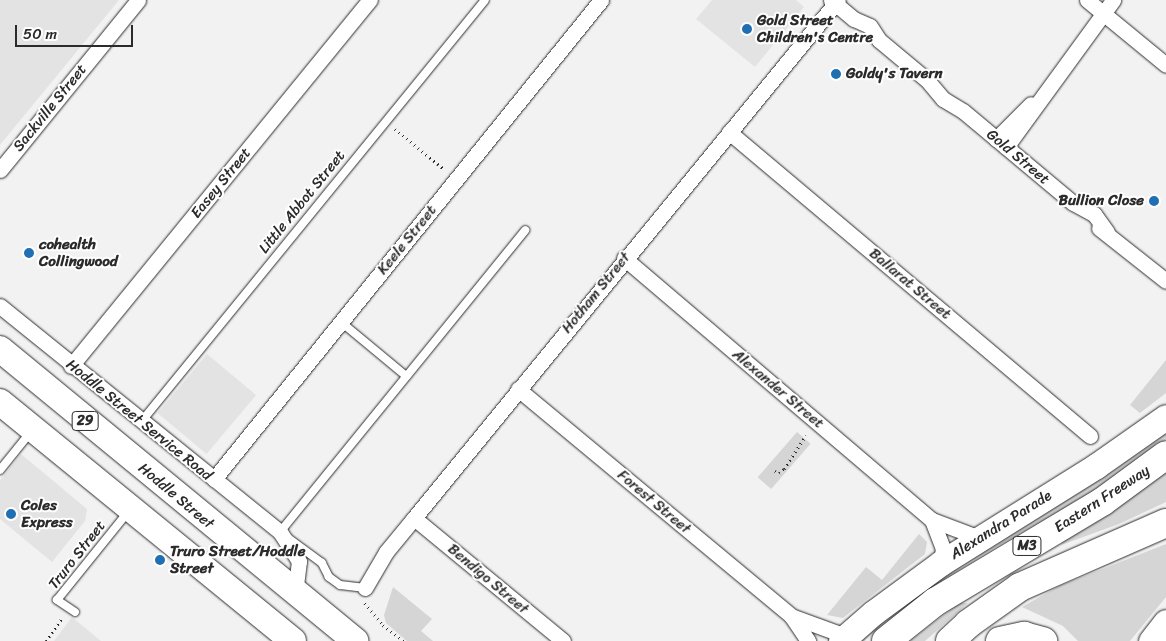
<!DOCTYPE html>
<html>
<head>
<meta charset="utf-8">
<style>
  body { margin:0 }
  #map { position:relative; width:1166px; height:641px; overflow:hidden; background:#f2f2f2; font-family:Sriracha,sans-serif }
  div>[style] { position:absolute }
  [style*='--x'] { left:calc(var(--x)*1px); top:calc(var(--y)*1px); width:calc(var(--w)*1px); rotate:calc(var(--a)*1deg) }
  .built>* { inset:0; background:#e3e3e3; transform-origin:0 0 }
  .green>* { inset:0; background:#d5d5d5; transform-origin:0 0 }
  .path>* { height:2.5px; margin-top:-1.25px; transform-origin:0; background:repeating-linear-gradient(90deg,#2b2b2b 0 1px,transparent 0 5px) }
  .roads { filter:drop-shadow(0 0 1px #2b2b2b) drop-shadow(0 0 1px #2b2b2b) }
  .service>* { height:8px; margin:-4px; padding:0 4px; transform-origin:4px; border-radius:4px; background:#fff }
  .minor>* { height:15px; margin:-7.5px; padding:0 7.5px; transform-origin:7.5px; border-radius:7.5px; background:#fff }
  .primary>* { height:25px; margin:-12.5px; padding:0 12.5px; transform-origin:12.5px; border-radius:12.5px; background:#fff }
  .trunk>* { height:26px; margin:-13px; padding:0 13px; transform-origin:13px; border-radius:13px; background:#fff }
  .motorway>* { height:28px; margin:-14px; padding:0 14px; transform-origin:14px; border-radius:14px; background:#fff }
  .dots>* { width:14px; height:14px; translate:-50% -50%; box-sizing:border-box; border:2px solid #fff; border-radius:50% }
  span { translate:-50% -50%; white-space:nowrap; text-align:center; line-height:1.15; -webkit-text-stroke:4px #fff; paint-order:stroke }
  .shield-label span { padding:1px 4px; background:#fff; border:1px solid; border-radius:4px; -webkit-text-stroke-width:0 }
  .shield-label { font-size:14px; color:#2b2b2b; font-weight:700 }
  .poi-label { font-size:15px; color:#2b2b2b; font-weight:700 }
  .left { translate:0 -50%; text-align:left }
  .right { translate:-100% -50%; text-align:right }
  .street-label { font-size:15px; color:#2b2b2b }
  .scale { position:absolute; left:15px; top:25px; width:118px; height:22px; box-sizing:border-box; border:2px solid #2b2b2b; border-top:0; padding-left:6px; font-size:15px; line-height:18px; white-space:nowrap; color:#2b2b2b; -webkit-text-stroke:4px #fff; paint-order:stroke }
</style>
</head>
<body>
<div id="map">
  <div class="built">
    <div style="clip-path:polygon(0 0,119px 0,0 145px)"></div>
    <div style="clip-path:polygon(712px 0,796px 0,804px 7px,755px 67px,696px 19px)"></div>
    <div style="left:207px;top:354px;width:64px;height:77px;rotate:40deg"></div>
    <div style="clip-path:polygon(21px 454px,87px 509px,85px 521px,52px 562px,0 519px,0 480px)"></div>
    <div style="clip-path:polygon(72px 617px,101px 641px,54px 641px)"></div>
  </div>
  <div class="green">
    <div style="clip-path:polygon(1166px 360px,1166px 393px,1140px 413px,1130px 405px)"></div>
    <div style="clip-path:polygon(1166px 426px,1166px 439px,1101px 488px,964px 565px,883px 622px,864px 641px,850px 641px)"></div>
    <div style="left:797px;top:432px;width:18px;height:60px;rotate:41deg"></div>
    <div style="clip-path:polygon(1166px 467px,1166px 502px,1119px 524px,1061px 545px,1066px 537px)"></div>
    <div style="clip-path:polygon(919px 534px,927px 542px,925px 554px,843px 618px,827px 615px,866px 567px,882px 580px)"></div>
    <div style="clip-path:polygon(1166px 544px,1166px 597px,1130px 641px,1078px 641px,1063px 626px,1022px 607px,1059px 586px)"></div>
    <div style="clip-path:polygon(393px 587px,432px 619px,421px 631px,433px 641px,407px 641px,386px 623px,384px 615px)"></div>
    <div style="clip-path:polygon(959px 603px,968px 603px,925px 641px,910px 641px)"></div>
  </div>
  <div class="path">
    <div style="--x:395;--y:129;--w:63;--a:39.2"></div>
    <div style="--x:775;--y:471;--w:4;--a:27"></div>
    <div style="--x:779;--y:473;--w:6;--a:-39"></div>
    <div style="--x:784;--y:469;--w:40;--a:-57.1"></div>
    <div style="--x:365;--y:603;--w:28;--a:51"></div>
    <div style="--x:383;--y:625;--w:26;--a:37"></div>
    <div style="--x:46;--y:641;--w:28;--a:-55"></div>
  </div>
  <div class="roads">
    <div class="service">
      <div style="--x:341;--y:322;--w:85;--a:39.7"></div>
      <div style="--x:141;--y:422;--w:544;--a:-50.81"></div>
      <div style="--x:0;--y:470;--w:48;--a:-51"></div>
      <div style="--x:365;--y:588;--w:25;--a:-173"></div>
      <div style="--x:340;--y:585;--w:14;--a:-144"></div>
      <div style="--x:329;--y:577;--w:16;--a:-117"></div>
      <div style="--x:322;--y:563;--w:52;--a:-143.6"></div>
      <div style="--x:280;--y:532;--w:389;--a:-50.9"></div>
      <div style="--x:75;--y:612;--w:22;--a:-146"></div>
      <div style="--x:57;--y:600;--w:113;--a:-51.1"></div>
    </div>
    <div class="minor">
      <div style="--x:831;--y:0;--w:30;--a:40"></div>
      <div style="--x:854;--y:19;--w:17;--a:24"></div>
      <div style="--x:870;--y:26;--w:17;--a:57"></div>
      <div style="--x:879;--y:40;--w:62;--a:39.8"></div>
      <div style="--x:927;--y:80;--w:25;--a:50"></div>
      <div style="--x:943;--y:99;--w:23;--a:31"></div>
      <div style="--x:963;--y:111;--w:143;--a:39.9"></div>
      <div style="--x:1073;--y:203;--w:24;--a:28"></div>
      <div style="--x:1094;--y:214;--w:22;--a:54"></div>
      <div style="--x:1087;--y:0;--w:102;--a:39.4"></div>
      <div style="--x:729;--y:132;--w:472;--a:40.1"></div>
      <div style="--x:996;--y:139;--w:49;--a:-45"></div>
      <div style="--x:1006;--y:147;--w:182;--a:-53.9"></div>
      <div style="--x:0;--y:170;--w:219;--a:-50.9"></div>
      <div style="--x:1099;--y:228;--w:85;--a:38.3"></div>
      <div style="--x:624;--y:258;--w:404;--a:40.4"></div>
      <div style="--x:932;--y:520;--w:51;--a:20.6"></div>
      <div style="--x:0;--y:306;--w:360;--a:38.9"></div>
      <div style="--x:280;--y:532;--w:35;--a:57"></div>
      <div style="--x:299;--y:561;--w:32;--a:97"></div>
      <div style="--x:71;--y:366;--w:473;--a:-50.8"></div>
      <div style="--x:518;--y:389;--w:355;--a:39.7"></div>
      <div style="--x:791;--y:616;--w:59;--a:20"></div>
      <div style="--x:214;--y:479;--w:616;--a:-51.06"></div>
      <div style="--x:414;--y:518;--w:193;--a:39.5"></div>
      <div style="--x:932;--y:520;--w:30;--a:69"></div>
      <div style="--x:943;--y:548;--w:15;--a:98"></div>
      <div style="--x:365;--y:588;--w:42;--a:-59.7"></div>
      <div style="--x:386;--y:552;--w:44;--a:-50.5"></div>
      <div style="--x:414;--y:518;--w:669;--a:-50.7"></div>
      <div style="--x:792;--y:617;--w:29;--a:56"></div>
    </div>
    <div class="primary">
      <div style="--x:841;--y:641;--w:43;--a:-41.2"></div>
      <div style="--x:873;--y:613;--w:84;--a:-36.3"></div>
      <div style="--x:941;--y:563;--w:183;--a:-32"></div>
      <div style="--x:1096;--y:466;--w:85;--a:-35"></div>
      <div style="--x:1151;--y:641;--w:24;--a:-52"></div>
    </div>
    <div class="trunk">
      <div style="--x:0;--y:349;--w:460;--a:39.4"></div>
      <div style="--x:0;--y:402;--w:378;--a:39.2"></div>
    </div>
    <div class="motorway">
      <div style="--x:886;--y:641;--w:63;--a:-38.5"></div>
      <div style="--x:935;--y:602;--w:195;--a:-30.9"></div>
      <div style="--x:1102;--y:502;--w:79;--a:-36.3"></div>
      <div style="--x:950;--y:641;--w:25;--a:-43"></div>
      <div style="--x:968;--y:624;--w:64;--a:-35.4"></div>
      <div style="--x:1020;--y:587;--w:159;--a:-23.7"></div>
      <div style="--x:1000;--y:641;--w:25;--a:-12"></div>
      <div style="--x:1024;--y:636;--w:20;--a:15"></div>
    </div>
  </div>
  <div class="dots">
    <div style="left:747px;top:29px;background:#1f6fb2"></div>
    <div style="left:836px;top:74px;background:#1f6fb2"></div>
    <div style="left:1154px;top:201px;background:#1f6fb2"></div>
    <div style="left:29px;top:253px;background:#1f6fb2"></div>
    <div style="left:11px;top:514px;background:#1f6fb2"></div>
    <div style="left:160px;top:560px;background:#1f6fb2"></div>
  </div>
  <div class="shield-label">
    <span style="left:85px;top:421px">29</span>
    <span style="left:1027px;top:546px">M3</span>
  </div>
  <div class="poi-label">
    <span class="left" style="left:757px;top:29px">Gold Street<br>Children's Centre</span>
    <span class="left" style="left:846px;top:74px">Goldy's Tavern</span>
    <span class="right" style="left:1144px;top:201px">Bullion Close</span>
    <span class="left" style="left:39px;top:253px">cohealth<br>Collingwood</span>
    <span class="left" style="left:21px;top:514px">Coles<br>Express</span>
    <span class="left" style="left:170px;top:560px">Truro Street/Hoddle<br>Street</span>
  </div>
  <div class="street-label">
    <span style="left:50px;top:108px;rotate:-51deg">Sackville Street</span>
    <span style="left:1018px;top:157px;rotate:40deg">Gold Street</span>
    <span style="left:221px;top:183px;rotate:-51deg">Easey Street</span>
    <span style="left:302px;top:202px;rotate:-51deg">Little Abbot Street</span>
    <span style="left:407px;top:240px;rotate:-51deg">Keele Street</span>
    <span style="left:910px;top:284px;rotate:40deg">Ballarat Street</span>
    <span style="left:596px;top:293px;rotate:-51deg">Hotham Street</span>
    <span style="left:778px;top:389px;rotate:40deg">Alexander Street</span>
    <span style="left:139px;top:420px;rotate:39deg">Hoddle Street Service Road</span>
    <span style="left:176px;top:496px;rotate:40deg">Hoddle Street</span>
    <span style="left:1102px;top:499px;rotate:-33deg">Eastern Freeway</span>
    <span style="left:654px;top:502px;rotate:40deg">Forest Street</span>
    <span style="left:1001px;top:525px;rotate:-32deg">Alexandra Parade</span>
    <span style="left:77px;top:555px;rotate:-52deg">Truro Street</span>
    <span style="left:488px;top:579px;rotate:40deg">Bendigo Street</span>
  </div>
  <div class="scale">50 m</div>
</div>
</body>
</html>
